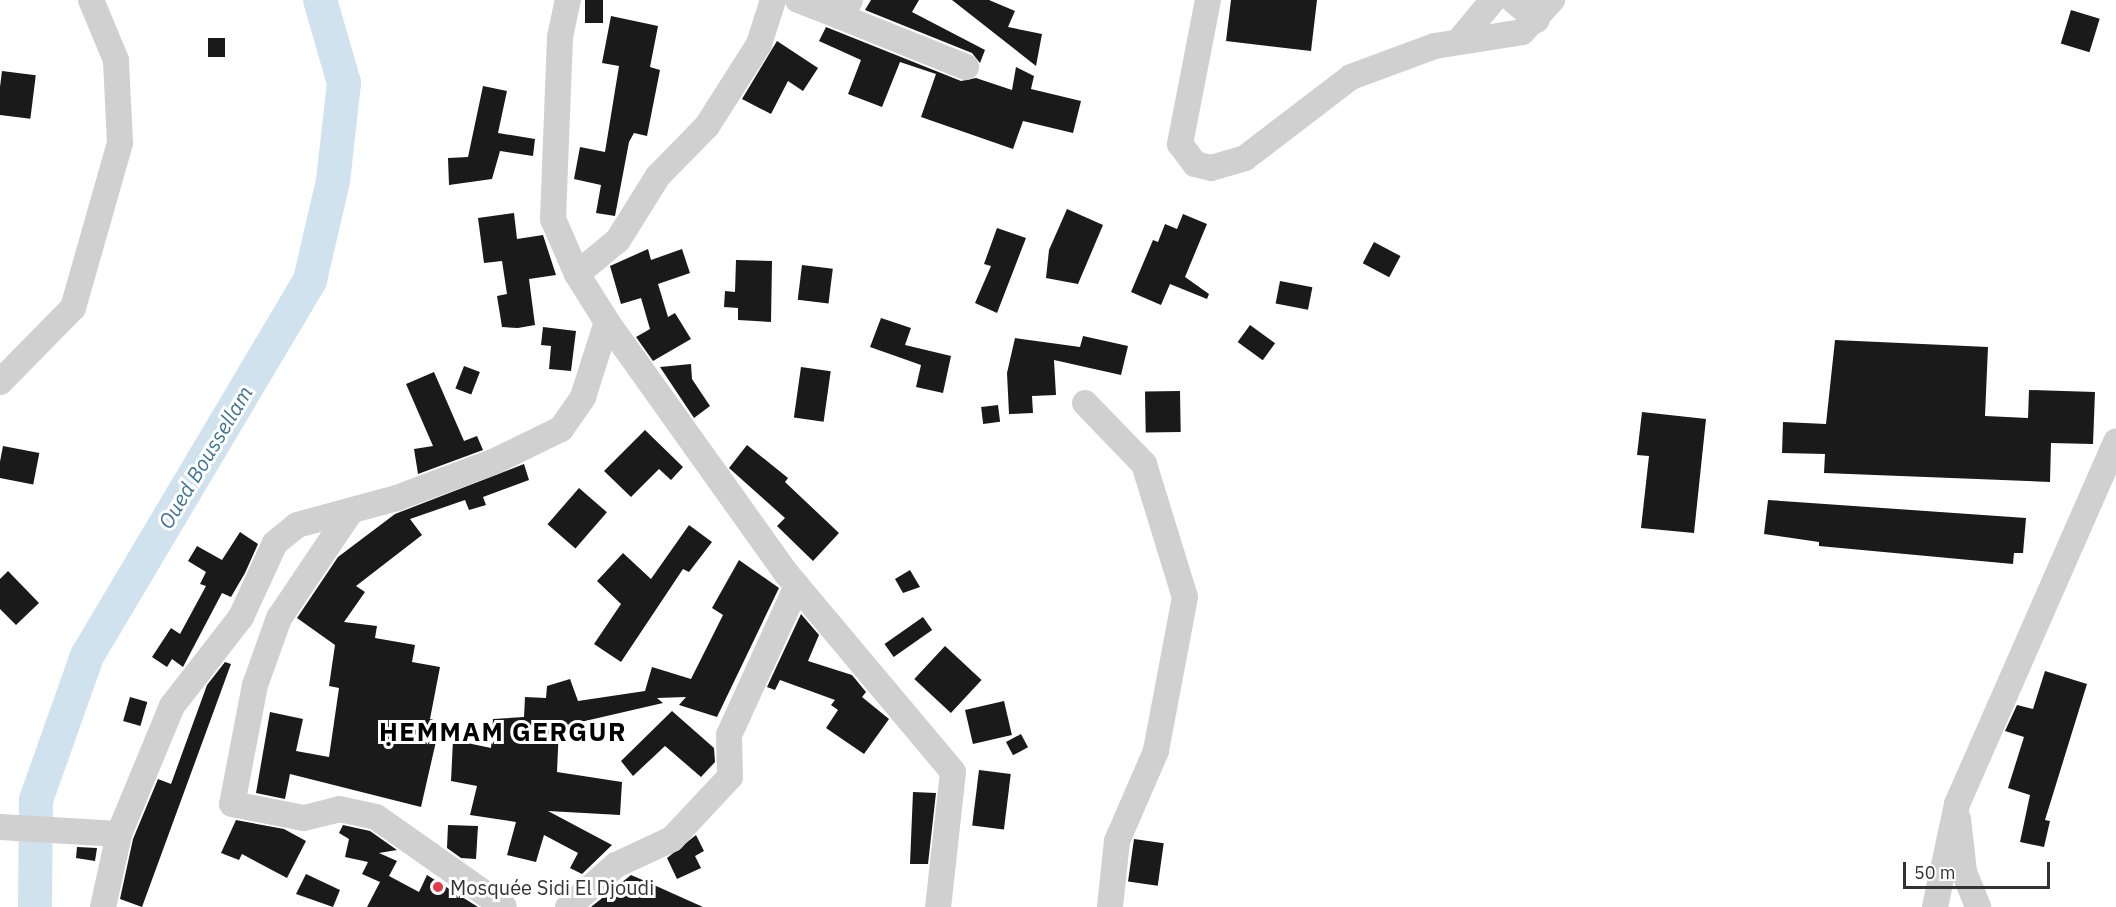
<!DOCTYPE html>
<html>
<head>
<meta charset="utf-8">
<style>
  body { margin:0 }
  #map { position:relative; width:2116px; height:907px; overflow:hidden; background:#fff; font-family:"IBM Plex Sans",sans-serif }
  div>[style] { position:absolute }
  [style*='--x'] { left:calc(var(--x)*1px); top:calc(var(--y)*1px); width:calc(var(--w)*1px); rotate:calc(var(--a)*1deg) }
  .river>* { height:34px; margin:-17px; padding:0 17px; transform-origin:17px; border-radius:17px; background:#cfe2ee }
  .building>* { inset:0; background:#1a1a1a; transform-origin:0 0 }
  .minor>* { height:26px; margin:-13px; padding:0 13px; transform-origin:13px; border-radius:13px; background:#d0d0d0 }
  .dots>* { width:16px; height:16px; translate:-50% -50%; box-sizing:border-box; border:3px solid #fff; border-radius:50% }
  span { translate:-50% -50%; white-space:nowrap; text-align:center; line-height:1.15; -webkit-text-stroke:6px #fff; paint-order:stroke }
  .poi-label { font-size:20px; color:#333 }
  .left { translate:0 -50%; text-align:left }
  .water-label { font-size:21px; color:#3f7597; font-style:italic }
  .district-label { font-size:26px; color:#000; font-weight:700; letter-spacing:1.5px }
  .scale { position:absolute; left:1903px; top:862px; width:147px; height:27px; box-sizing:border-box; border:3px solid #333; border-top:0; padding-left:8px; font-size:18px; line-height:21px; white-space:nowrap; color:#333; -webkit-text-stroke:4px #fff; paint-order:stroke }
</style>
</head>
<body>
<div id="map">
  <div class="river">
    <div style="--x:35;--y:907;--w:107;--a:-89.5"></div>
    <div style="--x:36;--y:800;--w:153;--a:-70.5"></div>
    <div style="--x:87;--y:656;--w:437;--a:-59.3"></div>
    <div style="--x:310;--y:280;--w:102;--a:-76.9"></div>
    <div style="--x:333;--y:181;--w:99;--a:-83.6"></div>
    <div style="--x:344;--y:83;--w:86;--a:-106.1"></div>
  </div>
  <div class="building">
    <div style="left:585px;top:0;width:18px;height:23px"></div>
    <div style="clip-path:polygon(871px 0,919px 0,912px 12px,985px 50px,980px 63px,972px 53px,865px 10px)"></div>
    <div style="clip-path:polygon(952px 0,989px 0,1015px 11px,1008px 27px,1042px 34px,1036px 66px)"></div>
    <div style="clip-path:polygon(1231px 0,1317px 0,1311px 51px,1226px 41px)"></div>
    <div style="left:2071px;top:10px;width:30px;height:35px;rotate:17deg"></div>
    <div style="clip-path:polygon(611px 16px,658px 26px,650px 67px,660px 70px,647px 136px,634px 133px,629px 142px,615px 216px,596px 213px,601px 185px,574px 179px,580px 147px,605px 152px,619px 66px,602px 63px)"></div>
    <div style="clip-path:polygon(826px 27px,961px 81px,976px 78px,1012px 90px,1016px 67px,1034px 76px,1031px 89px,1081px 101px,1073px 133px,1023px 121px,1013px 149px,921px 117px,936px 74px,900px 62px,882px 107px,848px 94px,861px 60px,819px 41px)"></div>
    <div style="left:225px;top:38px;width:19px;height:17px;rotate:90deg"></div>
    <div style="clip-path:polygon(777px 41px,818px 68px,803px 91px,788px 81px,771px 114px,742px 99px)"></div>
    <div style="left:2px;top:71px;width:34px;height:44px;rotate:7deg"></div>
    <div style="clip-path:polygon(483px 86px,507px 91px,498px 133px,535px 139px,533px 156px,500px 151px,492px 179px,449px 185px,448px 158px,468px 157px)"></div>
    <div style="clip-path:polygon(1067px 209px,1103px 225px,1078px 284px,1046px 278px,1049px 250px)"></div>
    <div style="clip-path:polygon(514px 213px,517px 239px,543px 235px,556px 275px,529px 279px,535px 325px,518px 328px,502px 327px,497px 296px,507px 294px,502px 261px,484px 263px,478px 218px)"></div>
    <div style="clip-path:polygon(1183px 214px,1207px 224px,1185px 277px,1209px 294px,1207px 299px,1170px 284px,1161px 305px,1131px 292px,1153px 240px,1158px 242px,1165px 224px,1177px 229px)"></div>
    <div style="clip-path:polygon(997px 228px,1026px 238px,997px 313px,975px 303px,991px 266px,984px 264px)"></div>
    <div style="left:1374px;top:242px;width:30px;height:24px;rotate:28deg"></div>
    <div style="clip-path:polygon(648px 249px,651px 260px,682px 249px,690px 273px,658px 284px,668px 317px,675px 313px,691px 339px,653px 361px,636px 337px,650px 329px,641px 298px,621px 304px,610px 266px)"></div>
    <div style="clip-path:polygon(736px 260px,772px 261px,771px 322px,738px 320px,738px 308px,724px 307px,725px 291px,735px 292px)"></div>
    <div style="left:802px;top:265px;width:31px;height:35px;rotate:7deg"></div>
    <div style="left:1280px;top:281px;width:33px;height:23px;rotate:11deg"></div>
    <div style="clip-path:polygon(881px 318px,911px 328px,905px 345px,951px 356px,943px 393px,916px 387px,921px 365px,870px 347px)"></div>
    <div style="left:1250px;top:325px;width:31px;height:21px;rotate:36deg"></div>
    <div style="clip-path:polygon(543px 327px,576px 331px,571px 371px,549px 369px,551px 346px,541px 345px)"></div>
    <div style="clip-path:polygon(1083px 336px,1128px 346px,1121px 375px,1054px 360px,1056px 395px,1032px 396px,1033px 413px,1009px 414px,1007px 373px,1015px 338px,1080px 347px)"></div>
    <div style="clip-path:polygon(1835px 340px,1988px 347px,1985px 416px,2028px 418px,2029px 390px,2095px 392px,2093px 444px,2051px 443px,2050px 482px,1824px 473px,1825px 454px,1782px 453px,1783px 422px,1826px 424px)"></div>
    <div style="clip-path:polygon(691px 364px,692px 379px,710px 406px,694px 418px,660px 367px)"></div>
    <div style="left:464px;top:366px;width:17px;height:24px;rotate:21deg"></div>
    <div style="left:801px;top:367px;width:30px;height:51px;rotate:8deg"></div>
    <div style="clip-path:polygon(434px 372px,464px 441px,477px 436px,483px 450px,418px 474px,414px 449px,433px 446px,406px 384px)"></div>
    <div style="left:1180px;top:391px;width:41px;height:35px;rotate:89deg"></div>
    <div style="left:998px;top:405px;width:17px;height:17px;rotate:83deg"></div>
    <div style="clip-path:polygon(1642px 412px,1706px 419px,1694px 533px,1641px 528px,1649px 456px,1637px 455px)"></div>
    <div style="clip-path:polygon(645px 430px,683px 467px,671px 480px,659px 469px,631px 497px,604px 471px)"></div>
    <div style="clip-path:polygon(747px 445px,788px 478px,785px 482px,839px 533px,813px 561px,777px 526px,785px 518px,729px 468px)"></div>
    <div style="left:3px;top:446px;width:37px;height:32px;rotate:11deg"></div>
    <div style="clip-path:polygon(524px 464px,529px 480px,483px 497px,486px 505px,469px 510px,465px 500px,410px 519px,422px 535px,356px 586px,365px 592px,344px 622px,377px 626px,375px 638px,415px 645px,412px 662px,440px 667px,430px 719px,437px 721px,437px 737px,421px 807px,290px 774px,285px 799px,256px 793px,270px 712px,303px 719px,296px 751px,329px 757px,339px 688px,329px 686px,335px 645px,297px 618px,338px 557px,395px 514px)"></div>
    <div style="left:579px;top:488px;width:37px;height:48px;rotate:41deg"></div>
    <div style="clip-path:polygon(1768px 500px,2026px 518px,2023px 553px,2014px 553px,2013px 564px,1819px 546px,1819px 542px,1764px 534px)"></div>
    <div style="clip-path:polygon(689px 525px,712px 542px,689px 572px,683px 569px,621px 662px,594px 644px,621px 604px,597px 581px,623px 553px,651px 579px)"></div>
    <div style="clip-path:polygon(240px 532px,258px 544px,245px 573px,231px 597px,222px 593px,183px 667px,172px 659px,167px 667px,152px 657px,171px 628px,180px 634px,206px 586px,200px 584px,206px 572px,188px 561px,197px 546px,222px 560px)"></div>
    <div style="clip-path:polygon(739px 560px,779px 588px,717px 717px,679px 705px,686px 697px,657px 698px,663px 703px,559px 727px,557px 772px,622px 782px,620px 815px,548px 811px,612px 845px,582px 874px,570px 868px,578px 853px,544px 835px,536px 862px,507px 855px,516px 822px,470px 815px,477px 786px,451px 781px,453px 740px,491px 748px,493px 719px,524px 717px,525px 697px,546px 698px,547px 686px,570px 679px,578px 701px,645px 691px,652px 667px,691px 679px,723px 615px,712px 608px)"></div>
    <div style="clip-path:polygon(910px 570px,920px 587px,903px 593px,895px 579px)"></div>
    <div style="clip-path:polygon(8px 571px,39px 603px,16px 625px,0 609px,0 579px)"></div>
    <div style="clip-path:polygon(801px 614px,819px 635px,808px 661px,852px 675px,866px 692px,862px 697px,889px 719px,864px 754px,826px 728px,838px 710px,831px 705px,835px 700px,780px 680px,775px 690px,767px 687px)"></div>
    <div style="left:923px;top:617px;width:16px;height:47px;rotate:55deg"></div>
    <div style="left:945px;top:646px;width:50px;height:45px;rotate:43deg"></div>
    <div style="clip-path:polygon(225px 662px,231px 664px,142px 907px,120px 899px,133px 839px,158px 779px,171px 784px,207px 685px)"></div>
    <div style="clip-path:polygon(2045px 671px,2087px 684px,2045px 820px,2050px 821px,2044px 847px,2020px 842px,2030px 795px,2008px 788px,2024px 737px,2005px 731px,2017px 705px,2033px 709px)"></div>
    <div style="left:130px;top:697px;width:18px;height:25px;rotate:16deg"></div>
    <div style="left:1004px;top:701px;width:35px;height:40px;rotate:77deg"></div>
    <div style="clip-path:polygon(672px 711px,714px 748px,715px 762px,701px 777px,665px 746px,633px 776px,621px 761px)"></div>
    <div style="left:1021px;top:734px;width:15px;height:17px;rotate:62deg"></div>
    <div style="left:979px;top:770px;width:32px;height:56px;rotate:7deg"></div>
    <div style="clip-path:polygon(913px 792px,936px 793px,928px 864px,910px 864px)"></div>
    <div style="clip-path:polygon(236px 820px,284px 829px,306px 841px,287px 878px,242px 854px,239px 860px,221px 853px)"></div>
    <div style="clip-path:polygon(343px 825px,370px 831px,397px 850px,379px 853px,397px 861px,389px 876px,419px 892px,427px 875px,478px 907px,367px 907px,380px 882px,362px 874px,368px 862px,345px 857px,349px 839px,339px 833px)"></div>
    <div style="clip-path:polygon(448px 825px,478px 826px,476px 859px,461px 858px,447px 848px)"></div>
    <div style="clip-path:polygon(696px 835px,704px 851px,695px 856px,701px 868px,677px 879px,667px 858px)"></div>
    <div style="left:1134px;top:839px;width:30px;height:43px;rotate:8deg"></div>
    <div style="clip-path:polygon(77px 847px,97px 848px,95px 861px,76px 858px)"></div>
    <div style="clip-path:polygon(306px 874px,340px 890px,333px 907px,296px 894px)"></div>
    <div style="clip-path:polygon(631px 875px,645px 881px,703px 907px,591px 907px)"></div>
  </div>
  <div class="minor">
    <div style="--x:798;--y:0;--w:44;--a:21.3"></div>
    <div style="--x:839;--y:16;--w:19;--a:-55"></div>
    <div style="--x:1208;--y:0;--w:147;--a:101"></div>
    <div style="--x:1180;--y:144;--w:25;--a:53"></div>
    <div style="--x:1195;--y:164;--w:16;--a:14"></div>
    <div style="--x:1211;--y:168;--w:35;--a:-16"></div>
    <div style="--x:1245;--y:158;--w:133;--a:-37.4"></div>
    <div style="--x:1351;--y:77;--w:90;--a:-20.3"></div>
    <div style="--x:1435;--y:46;--w:88;--a:-9.1"></div>
    <div style="--x:1522;--y:32;--w:44;--a:-46.8"></div>
    <div style="--x:1513;--y:0;--w:31;--a:40"></div>
    <div style="--x:839;--y:16;--w:137;--a:21.9"></div>
    <div style="--x:1458;--y:42;--w:55;--a:-50.2"></div>
    <div style="--x:577;--y:274;--w:53;--a:-39.7"></div>
    <div style="--x:618;--y:240;--w:75;--a:-58"></div>
    <div style="--x:658;--y:176;--w:70;--a:-45.6"></div>
    <div style="--x:707;--y:126;--w:97;--a:-57.6"></div>
    <div style="--x:759;--y:44;--w:46;--a:-72.3"></div>
    <div style="--x:607;--y:322;--w:310;--a:54.5"></div>
    <div style="--x:787;--y:574;--w:258;--a:50"></div>
    <div style="--x:953;--y:772;--w:136;--a:96.3"></div>
    <div style="--x:0;--y:382;--w:104;--a:-45.4"></div>
    <div style="--x:73;--y:308;--w:172;--a:-74.1"></div>
    <div style="--x:120;--y:143;--w:83;--a:-92.8"></div>
    <div style="--x:116;--y:60;--w:65;--a:-112.6"></div>
    <div style="--x:1085;--y:403;--w:85;--a:46"></div>
    <div style="--x:1144;--y:464;--w:139;--a:72.9"></div>
    <div style="--x:1185;--y:597;--w:157;--a:100.7"></div>
    <div style="--x:1156;--y:751;--w:98;--a:113.4"></div>
    <div style="--x:1117;--y:841;--w:66;--a:96.1"></div>
    <div style="--x:351;--y:511;--w:129;--a:123.9"></div>
    <div style="--x:279;--y:618;--w:71;--a:109.7"></div>
    <div style="--x:255;--y:685;--w:121;--a:100.9"></div>
    <div style="--x:232;--y:804;--w:73;--a:11"></div>
    <div style="--x:304;--y:818;--w:36;--a:-14"></div>
    <div style="--x:339;--y:809;--w:38;--a:12"></div>
    <div style="--x:376;--y:817;--w:156;--a:35.1"></div>
    <div style="--x:1958;--y:819;--w:53;--a:83.5"></div>
    <div style="--x:1964;--y:872;--w:38;--a:68"></div>
    <div style="--x:0;--y:827;--w:119;--a:3.4"></div>
    <div style="--x:103;--y:907;--w:75;--a:-77.6"></div>
    <div style="--x:119;--y:834;--w:139;--a:-67.5"></div>
    <div style="--x:172;--y:706;--w:113;--a:-52.2"></div>
    <div style="--x:241;--y:617;--w:81;--a:-65.3"></div>
    <div style="--x:275;--y:543;--w:28;--a:-39"></div>
    <div style="--x:297;--y:525;--w:104;--a:-15.1"></div>
    <div style="--x:397;--y:498;--w:103;--a:-20.6"></div>
    <div style="--x:493;--y:462;--w:76;--a:-25.9"></div>
    <div style="--x:561;--y:429;--w:39;--a:-55"></div>
    <div style="--x:583;--y:397;--w:79;--a:-72.3"></div>
    <div style="--x:607;--y:322;--w:57;--a:-122"></div>
    <div style="--x:577;--y:274;--w:60;--a:-113.6"></div>
    <div style="--x:553;--y:219;--w:182;--a:-87.8"></div>
    <div style="--x:560;--y:37;--w:38;--a:-78"></div>
    <div style="--x:568;--y:907;--w:64;--a:-41.2"></div>
    <div style="--x:616;--y:865;--w:62;--a:-24.9"></div>
    <div style="--x:672;--y:839;--w:85;--a:-46.9"></div>
    <div style="--x:730;--y:777;--w:42;--a:-91.4"></div>
    <div style="--x:729;--y:735;--w:164;--a:-65.5"></div>
    <div style="--x:1935;--y:907;--w:105;--a:-77.9"></div>
    <div style="--x:1957;--y:804;--w:396;--a:-66.3"></div>
  </div>
  <div class="dots">
    <div style="left:438px;top:887px;background:#e63946"></div>
  </div>
  <div class="poi-label">
    <span class="left" style="left:450px;top:887px">Mosquée Sidi El Djoudi</span>
  </div>
  <div class="water-label">
    <span style="left:205px;top:457px;rotate:-59deg">Oued Boussellam</span>
  </div>
  <div class="district-label">
    <span style="left:503px;top:732px">ḤEMMAM GERGUR</span>
  </div>
  <div class="scale">50 m</div>
</div>
</body>
</html>
